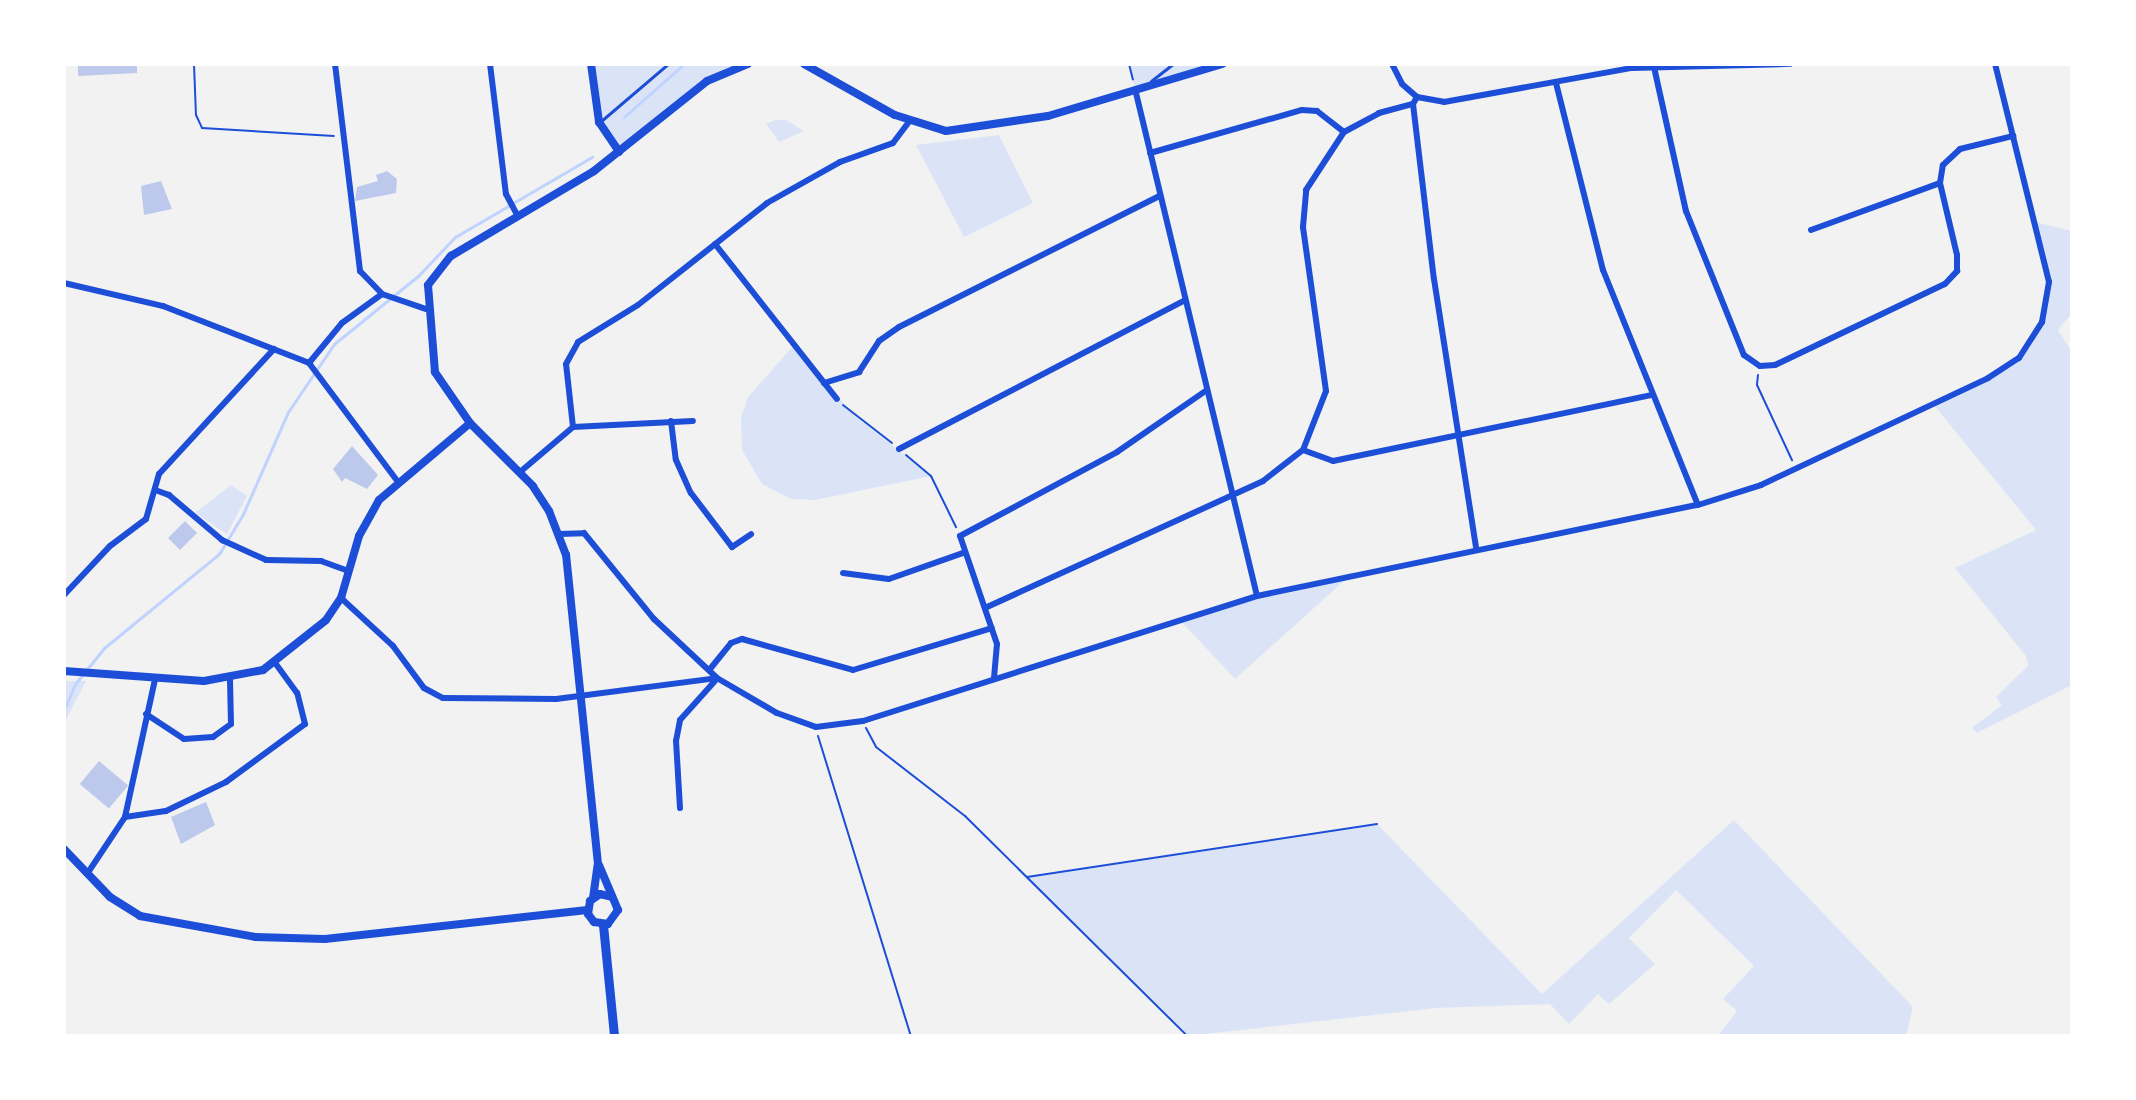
<!DOCTYPE html>
<html>
<head>
<meta charset="utf-8">
<style>
  body { margin:0 }
  #map { position:relative; width:2136px; height:1100px; overflow:hidden; background:#f2f2f2; font-family:Arial,sans-serif }
  div>[style] { position:absolute }
  [style*='--x'] { left:calc(var(--x)*1px); top:calc(var(--y)*1px); width:calc(var(--w)*1px); rotate:calc(var(--a)*1deg) }
  .green>* { inset:0; background:#dbe4f7 }
  .stream>* { height:3px; margin:-1.5px; padding:0 1.5px; transform-origin:1.5px; border-radius:1.5px; background:#bfd3fe }
  .building>* { inset:0; background:#bdc9ec; transform-origin:0 0 }
  .path>* { height:2px; margin:-1px; padding:0 1px; transform-origin:1px; border-radius:1px; background:#1d4ed8 }
  .service>* { height:3px; margin:-1.5px; padding:0 1.5px; transform-origin:1.5px; border-radius:1.5px; background:#1d4ed8 }
  .minor>* { height:6px; margin:-3px; padding:0 3px; transform-origin:3px; border-radius:3px; background:#1d4ed8 }
  .tertiary>* { height:8px; margin:-4px; padding:0 4px; transform-origin:4px; border-radius:4px; background:#1d4ed8 }
  .secondary>* { height:9px; margin:-4.5px; padding:0 4.5px; transform-origin:4.5px; border-radius:4.5px; background:#1d4ed8 }
  span { translate:-50% -50%; white-space:nowrap; text-align:center; line-height:1.15; -webkit-text-stroke:7px #fff; paint-order:stroke }
  .frame { position:absolute; inset:0; border:66px solid #fff; pointer-events:none }
</style>
</head>
<body>
<div id="map">
  <div class="green">
    <div style="clip-path:polygon(591px 64px,748px 64px,724px 72px,619px 152px,599px 122px)"></div>
    <div style="clip-path:polygon(1129px 64px,1222px 64px,1136px 93px)"></div>
    <div style="clip-path:polygon(775px 120px,786px 120px,804px 131px,779px 142px,766px 124px)"></div>
    <div style="clip-path:polygon(999px 135px,1033px 203px,964px 237px,916px 145px)"></div>
    <div style="clip-path:polygon(2035px 222px,2072px 231px,2072px 313px,2058px 330px,2072px 352px,2072px 685px,1977px 733px,1972px 728px,2002px 705px,1996px 697px,2028px 666px,2026px 656px,1955px 568px,2036px 530px,1933px 404px,2019px 358px,2042px 322px,2049px 282px)"></div>
    <div style="clip-path:polygon(793px 346px,855px 416px,931px 476px,815px 500px,791px 499px,762px 484px,742px 450px,741px 417px,748px 397px)"></div>
    <div style="clip-path:polygon(231px 485px,247px 496px,227px 534px,195px 513px)"></div>
    <div style="clip-path:polygon(1354px 572px,1235px 679px,1180px 620px,1258px 596px)"></div>
    <div style="clip-path:polygon(66px 681px,86px 681px,64px 724px,64px 688px)"></div>
    <div style="clip-path:polygon(1734px 820px,1913px 1007px,1906px 1036px,1718px 1036px,1737px 1011px,1723px 999px,1754px 966px,1676px 890px,1629px 938px,1655px 964px,1609px 1004px,1598px 994px,1569px 1024px,1550px 1004px,1436px 1008px,1187px 1036px,1027px 877px,1377px 824px,1542px 994px)"></div>
  </div>
  <div class="stream">
    <div style="--x:624;--y:117;--w:80;--a:-41.5"></div>
    <div style="--x:64;--y:710;--w:28;--a:-67"></div>
    <div style="--x:75;--y:684;--w:46;--a:-51.1"></div>
    <div style="--x:104;--y:648;--w:149;--a:-39.3"></div>
    <div style="--x:219;--y:554;--w:47;--a:-59"></div>
    <div style="--x:243;--y:514;--w:111;--a:-66.2"></div>
    <div style="--x:288;--y:412;--w:82;--a:-55.9"></div>
    <div style="--x:334;--y:344;--w:108;--a:-39"></div>
    <div style="--x:418;--y:276;--w:54;--a:-46.5"></div>
    <div style="--x:455;--y:237;--w:159;--a:-30.3"></div>
  </div>
  <div class="building">
    <div style="clip-path:polygon(78px 64px,137px 64px,137px 73px,78px 76px)"></div>
    <div style="clip-path:polygon(387px 171px,397px 179px,396px 193px,355px 201px,357px 187px,378px 181px,376px 175px)"></div>
    <div style="clip-path:polygon(161px 181px,172px 209px,144px 215px,141px 186px)"></div>
    <div style="clip-path:polygon(352px 446px,378px 475px,367px 489px,345px 478px,342px 482px,333px 469px)"></div>
    <div style="left:185px;top:521px;width:17px;height:24px;rotate:45deg"></div>
    <div style="left:99px;top:761px;width:38px;height:30px;rotate:40deg"></div>
    <div style="clip-path:polygon(206px 802px,215px 825px,181px 844px,171px 817px)"></div>
  </div>
  <div class="path">
    <div style="--x:194;--y:64;--w:51;--a:87.8"></div>
    <div style="--x:196;--y:115;--w:14;--a:65"></div>
    <div style="--x:202;--y:128;--w:132;--a:3.5"></div>
    <div style="--x:1129;--y:64;--w:16;--a:76"></div>
    <div style="--x:1758;--y:375;--w:10;--a:96"></div>
    <div style="--x:1757;--y:385;--w:83;--a:65"></div>
    <div style="--x:843;--y:405;--w:62;--a:37.8"></div>
    <div style="--x:906;--y:455;--w:33;--a:40"></div>
    <div style="--x:931;--y:476;--w:57;--a:63.9"></div>
    <div style="--x:866;--y:728;--w:21;--a:62"></div>
    <div style="--x:876;--y:747;--w:113;--a:37.8"></div>
    <div style="--x:965;--y:816;--w:313;--a:44.7"></div>
    <div style="--x:818;--y:736;--w:314;--a:72.8"></div>
    <div style="--x:1027;--y:877;--w:354;--a:-8.6"></div>
  </div>
  <div class="service">
    <div style="--x:1151;--y:81;--w:28;--a:-38"></div>
    <div style="--x:601;--y:121;--w:88;--a:-40.4"></div>
  </div>
  <div class="minor">
    <div style="--x:335;--y:64;--w:209;--a:83.1"></div>
    <div style="--x:360;--y:271;--w:32;--a:46"></div>
    <div style="--x:382;--y:294;--w:46;--a:18.8"></div>
    <div style="--x:490;--y:64;--w:131;--a:83"></div>
    <div style="--x:506;--y:194;--w:26;--a:62"></div>
    <div style="--x:1392;--y:64;--w:22;--a:63"></div>
    <div style="--x:1402;--y:84;--w:20;--a:41"></div>
    <div style="--x:1417;--y:97;--w:8;--a:120"></div>
    <div style="--x:1413;--y:104;--w:176;--a:83.2"></div>
    <div style="--x:1434;--y:279;--w:271;--a:81.1"></div>
    <div style="--x:1654;--y:67;--w:148;--a:77.5"></div>
    <div style="--x:1686;--y:211;--w:155;--a:68.1"></div>
    <div style="--x:1744;--y:355;--w:19;--a:35"></div>
    <div style="--x:1760;--y:366;--w:15;--a:-4"></div>
    <div style="--x:1775;--y:365;--w:188;--a:-25.5"></div>
    <div style="--x:1945;--y:284;--w:18;--a:-47"></div>
    <div style="--x:1957;--y:271;--w:16;--a:-90"></div>
    <div style="--x:1957;--y:255;--w:74;--a:-103.3"></div>
    <div style="--x:1940;--y:183;--w:18;--a:-81"></div>
    <div style="--x:1943;--y:165;--w:23;--a:-43"></div>
    <div style="--x:1960;--y:149;--w:55;--a:-13.8"></div>
    <div style="--x:1556;--y:83;--w:193;--a:75.9"></div>
    <div style="--x:1603;--y:270;--w:253;--a:68"></div>
    <div style="--x:1136;--y:93;--w:517;--a:76.47"></div>
    <div style="--x:1417;--y:97;--w:27;--a:10"></div>
    <div style="--x:1444;--y:102;--w:191;--a:-10.3"></div>
    <div style="--x:1632;--y:68;--w:158;--a:-1.5"></div>
    <div style="--x:1150;--y:153;--w:158;--a:-15.8"></div>
    <div style="--x:1302;--y:110;--w:15;--a:4"></div>
    <div style="--x:1317;--y:111;--w:34;--a:38"></div>
    <div style="--x:1811;--y:230;--w:137;--a:-20"></div>
    <div style="--x:715;--y:244;--w:197;--a:51.8"></div>
    <div style="--x:64;--y:283;--w:102;--a:13.1"></div>
    <div style="--x:163;--y:306;--w:157;--a:21.3"></div>
    <div style="--x:309;--y:363;--w:149;--a:53.2"></div>
    <div style="--x:309;--y:363;--w:52;--a:-50.5"></div>
    <div style="--x:342;--y:323;--w:49;--a:-35.9"></div>
    <div style="--x:824;--y:383;--w:37;--a:-17"></div>
    <div style="--x:859;--y:372;--w:37;--a:-57"></div>
    <div style="--x:879;--y:341;--w:24;--a:-35"></div>
    <div style="--x:899;--y:327;--w:292;--a:-26.7"></div>
    <div style="--x:671;--y:421;--w:39;--a:83"></div>
    <div style="--x:676;--y:460;--w:36;--a:66"></div>
    <div style="--x:691;--y:493;--w:68;--a:52.8"></div>
    <div style="--x:732;--y:547;--w:23;--a:-34"></div>
    <div style="--x:573;--y:427;--w:120;--a:-2.9"></div>
    <div style="--x:899;--y:449;--w:322;--a:-27.5"></div>
    <div style="--x:1303;--y:450;--w:32;--a:20"></div>
    <div style="--x:1333;--y:461;--w:326;--a:-11.7"></div>
    <div style="--x:520;--y:472;--w:70;--a:-40.3"></div>
    <div style="--x:573;--y:427;--w:63;--a:-96.3"></div>
    <div style="--x:566;--y:364;--w:25;--a:-61"></div>
    <div style="--x:578;--y:342;--w:70;--a:-31.7"></div>
    <div style="--x:638;--y:305;--w:164;--a:-38.3"></div>
    <div style="--x:767;--y:203;--w:84;--a:-29.3"></div>
    <div style="--x:840;--y:162;--w:56;--a:-19.7"></div>
    <div style="--x:893;--y:143;--w:26;--a:-53"></div>
    <div style="--x:158;--y:491;--w:12;--a:20"></div>
    <div style="--x:169;--y:495;--w:70;--a:40.3"></div>
    <div style="--x:222;--y:540;--w:48;--a:24.4"></div>
    <div style="--x:266;--y:560;--w:55;--a:1"></div>
    <div style="--x:321;--y:561;--w:30;--a:20"></div>
    <div style="--x:559;--y:534;--w:25;--a:-2"></div>
    <div style="--x:584;--y:533;--w:111;--a:50.9"></div>
    <div style="--x:654;--y:619;--w:86;--a:43.1"></div>
    <div style="--x:717;--y:678;--w:69;--a:30.3"></div>
    <div style="--x:777;--y:713;--w:41;--a:19.7"></div>
    <div style="--x:816;--y:727;--w:47;--a:-7.3"></div>
    <div style="--x:863;--y:721;--w:413;--a:-17.6"></div>
    <div style="--x:1257;--y:596;--w:450;--a:-11.7"></div>
    <div style="--x:1698;--y:505;--w:66;--a:-17.6"></div>
    <div style="--x:1761;--y:485;--w:251;--a:-25.2"></div>
    <div style="--x:1988;--y:378;--w:37;--a:-33"></div>
    <div style="--x:2019;--y:358;--w:43;--a:-57.4"></div>
    <div style="--x:2042;--y:322;--w:41;--a:-80.1"></div>
    <div style="--x:2049;--y:282;--w:225;--a:-103.9"></div>
    <div style="--x:843;--y:573;--w:46;--a:7.4"></div>
    <div style="--x:889;--y:579;--w:78;--a:-19.4"></div>
    <div style="--x:64;--y:595;--w:67;--a:-46.8"></div>
    <div style="--x:110;--y:546;--w:45;--a:-36.9"></div>
    <div style="--x:146;--y:519;--w:47;--a:-73.9"></div>
    <div style="--x:159;--y:474;--w:170;--a:-47.4"></div>
    <div style="--x:341;--y:598;--w:71;--a:42.7"></div>
    <div style="--x:393;--y:646;--w:52;--a:53.6"></div>
    <div style="--x:424;--y:688;--w:21;--a:28"></div>
    <div style="--x:443;--y:698;--w:113;--a:0.5"></div>
    <div style="--x:556;--y:699;--w:162;--a:-7.4"></div>
    <div style="--x:987;--y:607;--w:303;--a:-24.5"></div>
    <div style="--x:1263;--y:481;--w:51;--a:-37.8"></div>
    <div style="--x:1303;--y:450;--w:63;--a:-68.7"></div>
    <div style="--x:1326;--y:391;--w:166;--a:-98"></div>
    <div style="--x:1303;--y:227;--w:37;--a:-85"></div>
    <div style="--x:1306;--y:190;--w:69;--a:-56.8"></div>
    <div style="--x:1344;--y:132;--w:40;--a:-28"></div>
    <div style="--x:1379;--y:113;--w:35;--a:-15"></div>
    <div style="--x:710;--y:669;--w:33;--a:-51"></div>
    <div style="--x:731;--y:643;--w:12;--a:-20"></div>
    <div style="--x:742;--y:639;--w:115;--a:15.6"></div>
    <div style="--x:853;--y:670;--w:145;--a:-16.8"></div>
    <div style="--x:994;--y:678;--w:34;--a:-85"></div>
    <div style="--x:997;--y:644;--w:114;--a:-108.9"></div>
    <div style="--x:960;--y:536;--w:178;--a:-28.1"></div>
    <div style="--x:1117;--y:452;--w:109;--a:-34.6"></div>
    <div style="--x:146;--y:714;--w:45;--a:33.3"></div>
    <div style="--x:184;--y:739;--w:29;--a:-4"></div>
    <div style="--x:213;--y:737;--w:22;--a:-36"></div>
    <div style="--x:231;--y:724;--w:44;--a:-91.3"></div>
    <div style="--x:680;--y:808;--w:67;--a:-93.4"></div>
    <div style="--x:676;--y:741;--w:21;--a:-79"></div>
    <div style="--x:680;--y:720;--w:52;--a:-48.1"></div>
    <div style="--x:125;--y:817;--w:41;--a:-8.3"></div>
    <div style="--x:166;--y:811;--w:67;--a:-25.8"></div>
    <div style="--x:226;--y:782;--w:98;--a:-36.3"></div>
    <div style="--x:305;--y:724;--w:32;--a:-104"></div>
    <div style="--x:297;--y:693;--w:39;--a:-126"></div>
    <div style="--x:87;--y:874;--w:69;--a:-56.3"></div>
    <div style="--x:125;--y:817;--w:141;--a:-77.7"></div>
  </div>
  <div class="tertiary">
    <div style="--x:591;--y:64;--w:59;--a:82.1"></div>
    <div style="--x:599;--y:122;--w:36;--a:56"></div>
    <div style="--x:804;--y:64;--w:104;--a:29.3"></div>
    <div style="--x:895;--y:115;--w:53;--a:17.4"></div>
    <div style="--x:946;--y:131;--w:103;--a:-8.4"></div>
    <div style="--x:1048;--y:116;--w:182;--a:-16.6"></div>
    <div style="--x:64;--y:671;--w:140;--a:4.1"></div>
    <div style="--x:204;--y:681;--w:60;--a:-10.6"></div>
    <div style="--x:263;--y:670;--w:80;--a:-38.4"></div>
    <div style="--x:326;--y:620;--w:27;--a:-56"></div>
    <div style="--x:341;--y:598;--w:65;--a:-73.8"></div>
    <div style="--x:359;--y:536;--w:41;--a:-60.9"></div>
    <div style="--x:379;--y:500;--w:119;--a:-40.2"></div>
    <div style="--x:64;--y:849;--w:66;--a:46.2"></div>
    <div style="--x:110;--y:897;--w:36;--a:32"></div>
    <div style="--x:140;--y:916;--w:117;--a:10.3"></div>
    <div style="--x:255;--y:937;--w:70;--a:1.6"></div>
    <div style="--x:325;--y:939;--w:264;--a:-6.3"></div>
    <div style="--x:599;--y:865;--w:49;--a:67.1"></div>
    <div style="--x:618;--y:910;--w:17;--a:126"></div>
    <div style="--x:608;--y:924;--w:14;--a:-172"></div>
    <div style="--x:594;--y:922;--w:10;--a:-127"></div>
    <div style="--x:588;--y:914;--w:13;--a:-81"></div>
    <div style="--x:590;--y:901;--w:12;--a:-35"></div>
    <div style="--x:600;--y:894;--w:12;--a:14"></div>
    <div style="--x:593;--y:898;--w:34;--a:-82"></div>
    <div style="--x:598;--y:864;--w:311;--a:-95.9"></div>
    <div style="--x:566;--y:555;--w:47;--a:-111.1"></div>
    <div style="--x:549;--y:511;--w:30;--a:-123"></div>
    <div style="--x:533;--y:486;--w:89;--a:-135"></div>
    <div style="--x:470;--y:423;--w:62;--a:-124.5"></div>
    <div style="--x:435;--y:372;--w:87;--a:-94.6"></div>
    <div style="--x:428;--y:285;--w:37;--a:-52"></div>
    <div style="--x:451;--y:256;--w:166;--a:-30.7"></div>
    <div style="--x:594;--y:171;--w:144;--a:-38.5"></div>
    <div style="--x:707;--y:81;--w:44;--a:-22.5"></div>
  </div>
  <div class="secondary">
    <div style="--x:603;--y:925;--w:112;--a:84.3"></div>
  </div>
  <div class="frame"></div>
</div>
</body>
</html>
